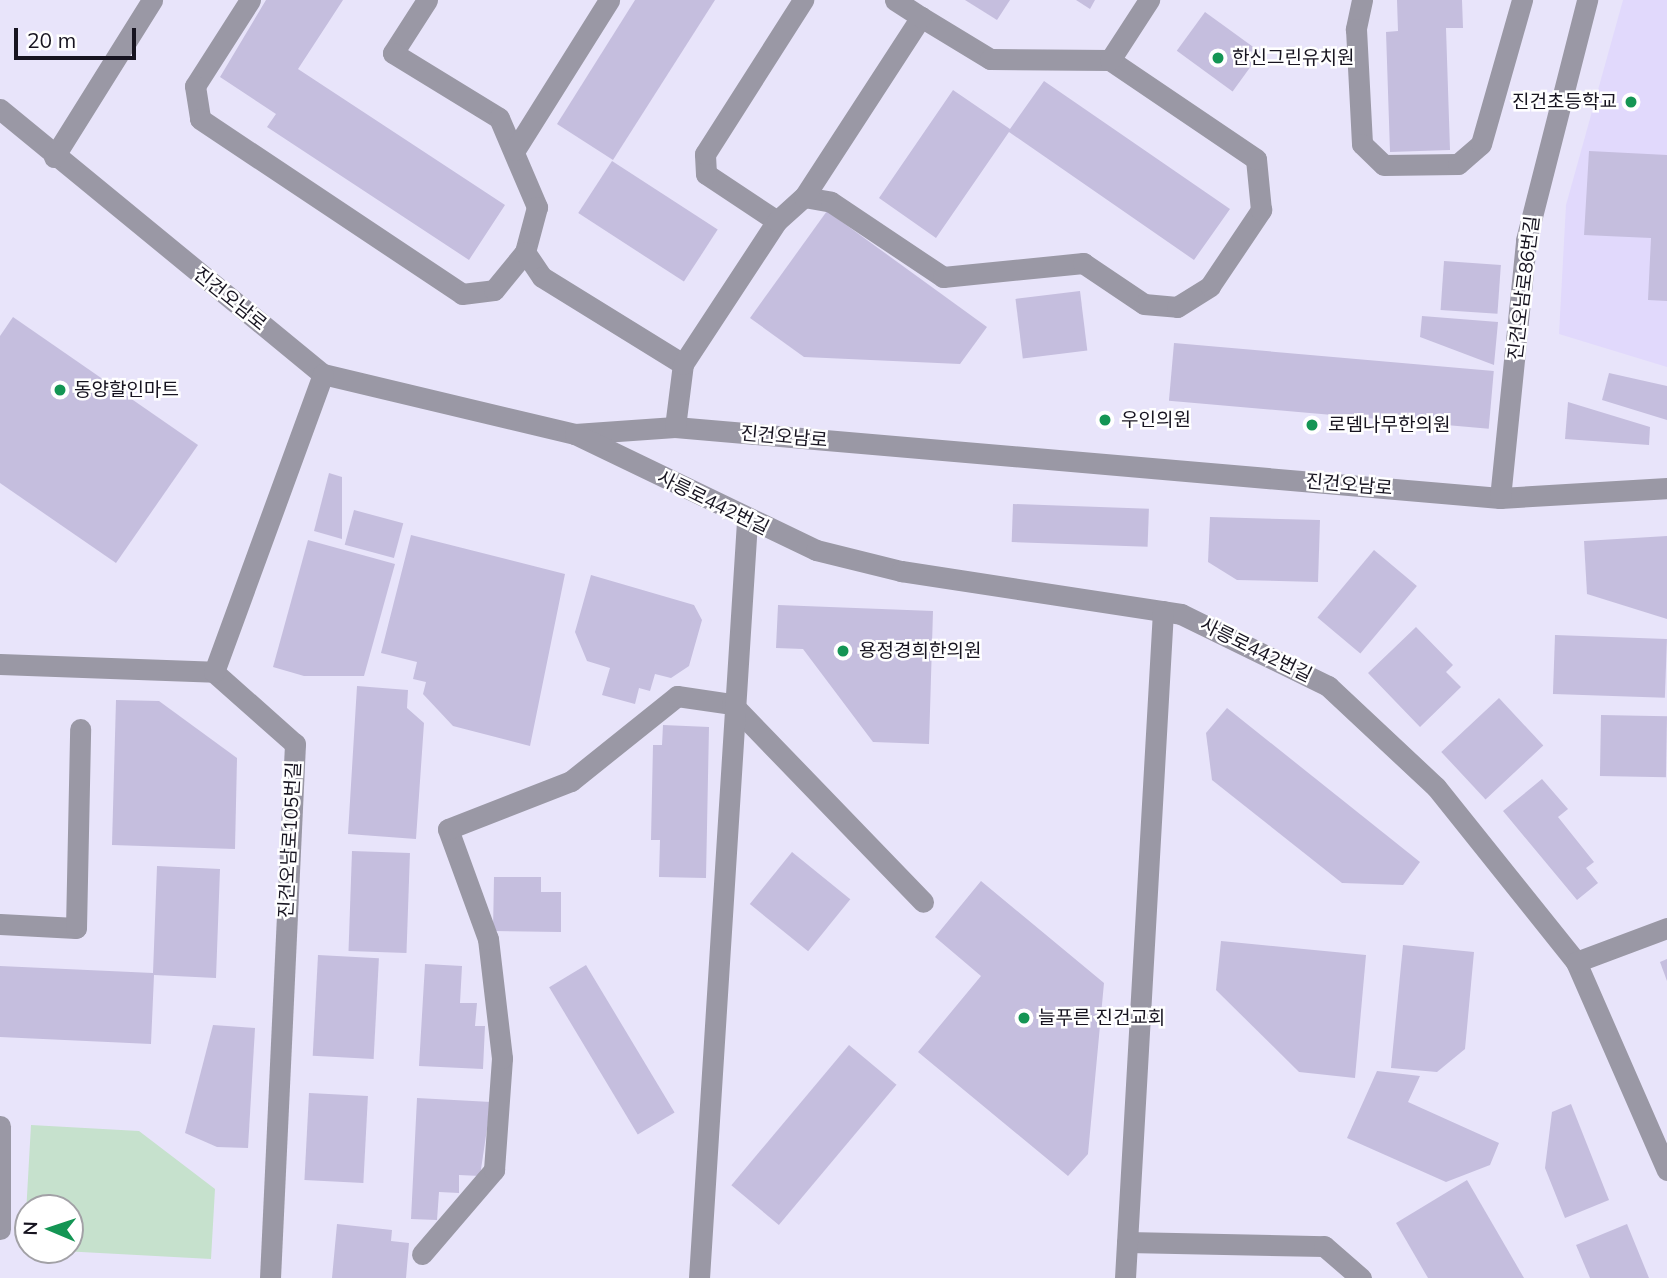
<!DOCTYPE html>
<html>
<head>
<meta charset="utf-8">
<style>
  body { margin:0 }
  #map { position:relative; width:1667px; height:1278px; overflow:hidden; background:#e8e4fa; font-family:Mulish,"Noto Sans KR",sans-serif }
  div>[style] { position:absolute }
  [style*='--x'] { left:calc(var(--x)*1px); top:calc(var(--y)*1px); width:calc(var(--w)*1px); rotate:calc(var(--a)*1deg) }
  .built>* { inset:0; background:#e1d9fc }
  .green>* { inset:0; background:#c6e1cd }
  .building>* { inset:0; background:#c5bede; transform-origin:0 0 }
  .minor>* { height:21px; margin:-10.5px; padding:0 10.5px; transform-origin:10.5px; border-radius:10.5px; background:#9a98a5 }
  .dots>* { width:19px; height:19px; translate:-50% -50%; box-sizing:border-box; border:4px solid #fff; border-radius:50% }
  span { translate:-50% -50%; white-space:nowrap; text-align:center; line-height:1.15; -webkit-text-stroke:5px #fff; paint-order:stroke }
  .poi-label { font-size:19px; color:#171420 }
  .left { translate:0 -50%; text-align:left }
  .right { translate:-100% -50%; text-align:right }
  .street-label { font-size:19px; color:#171420 }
  .north { position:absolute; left:14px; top:1194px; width:70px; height:70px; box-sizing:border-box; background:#fff; border:2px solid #a2a1a6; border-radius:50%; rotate:272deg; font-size:19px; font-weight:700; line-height:28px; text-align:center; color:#171420 }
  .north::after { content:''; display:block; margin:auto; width:24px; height:32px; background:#149554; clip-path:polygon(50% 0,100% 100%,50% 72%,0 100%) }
  .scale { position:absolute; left:14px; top:28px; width:122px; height:32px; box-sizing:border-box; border:4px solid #171420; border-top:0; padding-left:9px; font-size:21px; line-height:24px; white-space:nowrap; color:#171420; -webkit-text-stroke:5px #fff; paint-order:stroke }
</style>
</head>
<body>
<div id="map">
  <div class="built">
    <div style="clip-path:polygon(1623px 0,1667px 0,1667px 367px,1559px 334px,1566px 205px)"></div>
  </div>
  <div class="green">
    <div style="clip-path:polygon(31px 1125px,139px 1131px,215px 1189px,211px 1259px,44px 1250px,70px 1250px,70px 1208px,28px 1208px,24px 1249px)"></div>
  </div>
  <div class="building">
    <div style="clip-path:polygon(266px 0,343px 0,298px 69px,505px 205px,469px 260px,267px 127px,276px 114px,220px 77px)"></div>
    <div style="clip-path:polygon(635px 0,715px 0,613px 160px,557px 124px)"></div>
    <div style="clip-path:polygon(965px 0,1010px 0,997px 20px)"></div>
    <div style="clip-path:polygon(1076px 0,1095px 0,1090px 9px)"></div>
    <div style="clip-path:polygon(1397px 0,1462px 0,1463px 28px,1446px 28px,1450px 150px,1390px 152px,1386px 32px,1398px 31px)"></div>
    <div style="left:1205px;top:12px;width:69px;height:48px;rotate:36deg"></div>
    <div style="clip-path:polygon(1044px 81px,1230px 209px,1194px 260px,1009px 132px,936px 238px,879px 198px,953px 90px,1010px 129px)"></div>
    <div style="clip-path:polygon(1589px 151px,1667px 155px,1667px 301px,1648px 300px,1651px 238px,1584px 235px)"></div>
    <div style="left:612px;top:161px;width:126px;height:62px;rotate:33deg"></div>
    <div style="clip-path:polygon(827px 211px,987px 327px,960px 364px,804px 357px,750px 318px)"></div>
    <div style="left:1444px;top:261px;width:57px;height:49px;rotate:4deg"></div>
    <div style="left:1080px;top:291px;width:60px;height:65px;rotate:83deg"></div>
    <div style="clip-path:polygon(1422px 316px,1498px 322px,1494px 365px,1420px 337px)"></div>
    <div style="clip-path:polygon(13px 317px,198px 445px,116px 563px,0 483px,0 336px)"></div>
    <div style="left:1174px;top:343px;width:321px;height:58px;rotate:5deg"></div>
    <div style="clip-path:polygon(1609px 373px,1667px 386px,1667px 420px,1602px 400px)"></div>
    <div style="clip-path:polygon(1568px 402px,1650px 427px,1649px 445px,1565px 439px)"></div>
    <div style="clip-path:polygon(329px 473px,342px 477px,342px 539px,314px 531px)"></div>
    <div style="left:1013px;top:504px;width:136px;height:38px;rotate:2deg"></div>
    <div style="left:354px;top:510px;width:51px;height:36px;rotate:15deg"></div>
    <div style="clip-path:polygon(1210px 517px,1320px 520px,1318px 582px,1237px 580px,1208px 562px)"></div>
    <div style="clip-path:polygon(411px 535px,565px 574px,530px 746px,453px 726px,423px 694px,426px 682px,413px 679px,417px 662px,381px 653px)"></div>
    <div style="clip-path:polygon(1667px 536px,1667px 619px,1587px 594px,1584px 541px)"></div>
    <div style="clip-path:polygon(308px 540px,395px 564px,364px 676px,304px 676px,273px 667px)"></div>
    <div style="left:1374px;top:550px;width:56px;height:88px;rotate:40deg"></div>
    <div style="clip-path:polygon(591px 575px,694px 605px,702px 620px,689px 666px,671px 678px,655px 674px,650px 691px,639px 688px,635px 704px,602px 695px,610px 668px,587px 661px,575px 632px)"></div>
    <div style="clip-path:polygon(778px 605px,933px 611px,929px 744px,873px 742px,803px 649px,776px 648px)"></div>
    <div style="clip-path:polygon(1416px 627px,1453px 665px,1446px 672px,1461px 687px,1420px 727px,1368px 673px)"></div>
    <div style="left:1555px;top:635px;width:112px;height:59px;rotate:2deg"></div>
    <div style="clip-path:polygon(357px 686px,408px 690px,407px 708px,424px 723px,416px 839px,348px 834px)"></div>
    <div style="left:1499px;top:698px;width:65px;height:79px;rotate:47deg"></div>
    <div style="clip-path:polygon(116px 700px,159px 701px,237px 758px,235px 849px,112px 845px)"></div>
    <div style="clip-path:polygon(1227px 708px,1420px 862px,1403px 885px,1342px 883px,1212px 780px,1206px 733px)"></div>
    <div style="left:1601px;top:715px;width:66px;height:61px;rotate:1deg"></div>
    <div style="clip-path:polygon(663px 725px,709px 727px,706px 878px,659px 877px,660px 840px,651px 840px,653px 745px,662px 745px)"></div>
    <div style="clip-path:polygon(1542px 779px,1568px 809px,1558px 817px,1594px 862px,1586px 868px,1598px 883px,1577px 900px,1503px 811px)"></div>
    <div style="left:352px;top:851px;width:58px;height:100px;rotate:2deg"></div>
    <div style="left:792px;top:852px;width:75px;height:67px;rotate:39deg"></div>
    <div style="clip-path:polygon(157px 866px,220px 869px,216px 978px,154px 975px,151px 1044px,0 1037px,0 966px,153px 973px)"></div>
    <div style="clip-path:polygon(494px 877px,541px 877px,541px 892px,561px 892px,561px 932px,493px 931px)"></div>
    <div style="clip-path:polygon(981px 881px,1104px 983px,1088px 1154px,1068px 1176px,918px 1052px,981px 976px,935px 937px)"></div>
    <div style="clip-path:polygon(1221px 941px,1366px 955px,1355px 1078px,1299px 1072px,1216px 990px)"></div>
    <div style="clip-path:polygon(1403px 945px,1474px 952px,1465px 1049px,1437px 1072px,1391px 1068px)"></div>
    <div style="left:318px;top:955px;width:61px;height:101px;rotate:3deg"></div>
    <div style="clip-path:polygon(1667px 959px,1667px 981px,1660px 962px)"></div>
    <div style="clip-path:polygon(425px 964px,462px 966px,460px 1003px,477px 1003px,475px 1026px,485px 1026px,483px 1069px,419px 1066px)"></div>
    <div style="left:586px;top:965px;width:172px;height:43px;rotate:59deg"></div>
    <div style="clip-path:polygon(213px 1025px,255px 1028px,248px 1148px,217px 1147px,185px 1133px)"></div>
    <div style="left:849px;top:1045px;width:62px;height:183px;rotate:40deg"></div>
    <div style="clip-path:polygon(1377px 1071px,1420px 1076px,1408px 1102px,1499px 1143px,1490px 1165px,1446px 1182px,1347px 1138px)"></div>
    <div style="left:309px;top:1093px;width:59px;height:87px;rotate:3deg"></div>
    <div style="clip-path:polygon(417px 1098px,491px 1102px,480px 1176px,459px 1175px,459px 1193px,439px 1192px,437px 1220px,411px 1219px)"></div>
    <div style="clip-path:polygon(1571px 1104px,1609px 1200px,1565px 1218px,1545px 1168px,1552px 1112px)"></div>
    <div style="clip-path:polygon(1467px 1180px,1524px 1278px,1428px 1278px,1396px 1223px)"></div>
    <div style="clip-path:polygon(337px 1224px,392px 1230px,391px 1241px,409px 1243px,406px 1278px,332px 1278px)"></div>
    <div style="clip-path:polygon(1627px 1224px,1649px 1278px,1590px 1278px,1576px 1245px)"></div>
  </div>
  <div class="minor">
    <div style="--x:250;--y:0;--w:102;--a:122.6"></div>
    <div style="--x:195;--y:86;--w:33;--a:81"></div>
    <div style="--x:200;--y:119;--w:315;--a:33.7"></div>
    <div style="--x:462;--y:294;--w:32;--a:-7"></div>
    <div style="--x:494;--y:290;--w:49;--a:-50.8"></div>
    <div style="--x:427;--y:0;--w:63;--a:122.7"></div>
    <div style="--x:393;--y:53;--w:124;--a:31.5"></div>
    <div style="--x:499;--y:118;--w:97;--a:66.9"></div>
    <div style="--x:537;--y:207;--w:47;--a:104.9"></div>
    <div style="--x:525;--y:252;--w:30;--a:56"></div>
    <div style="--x:542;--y:277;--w:166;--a:31.7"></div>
    <div style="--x:1362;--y:0;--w:30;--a:102"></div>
    <div style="--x:1356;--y:29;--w:115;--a:87"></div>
    <div style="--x:1362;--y:144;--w:30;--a:44"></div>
    <div style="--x:1384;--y:165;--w:74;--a:-0.8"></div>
    <div style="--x:1458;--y:164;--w:30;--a:-41"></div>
    <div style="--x:1481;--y:144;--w:150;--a:-74.1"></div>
    <div style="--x:921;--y:17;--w:81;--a:31.3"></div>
    <div style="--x:990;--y:59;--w:120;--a:0.5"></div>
    <div style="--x:0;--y:109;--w:418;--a:39.4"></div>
    <div style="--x:323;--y:374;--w:259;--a:13.4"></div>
    <div style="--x:575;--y:434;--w:100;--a:-4"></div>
    <div style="--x:675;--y:427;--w:828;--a:4.92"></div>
    <div style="--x:1500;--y:498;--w:167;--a:-3.4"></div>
    <div style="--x:515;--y:150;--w:177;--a:-57.9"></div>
    <div style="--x:54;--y:157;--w:185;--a:-58"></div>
    <div style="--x:804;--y:197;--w:27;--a:10"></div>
    <div style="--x:831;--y:202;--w:135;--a:33.8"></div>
    <div style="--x:943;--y:277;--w:141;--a:-5.7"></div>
    <div style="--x:1083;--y:263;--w:73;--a:33.9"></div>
    <div style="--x:1144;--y:304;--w:33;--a:5"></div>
    <div style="--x:1177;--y:307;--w:39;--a:-32"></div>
    <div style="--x:1210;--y:286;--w:92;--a:-56.1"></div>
    <div style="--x:1261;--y:210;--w:51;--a:-95.6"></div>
    <div style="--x:1256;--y:159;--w:176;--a:-145.9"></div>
    <div style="--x:1110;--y:60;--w:72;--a:-57"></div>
    <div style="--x:777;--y:221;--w:85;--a:-146.5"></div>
    <div style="--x:706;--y:174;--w:20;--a:-93"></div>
    <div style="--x:705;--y:154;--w:183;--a:-57.5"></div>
    <div style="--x:675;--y:427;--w:64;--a:-82.8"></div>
    <div style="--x:683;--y:364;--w:171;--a:-56.7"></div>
    <div style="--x:777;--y:221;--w:36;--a:-42"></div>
    <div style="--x:804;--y:197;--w:215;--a:-57"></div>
    <div style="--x:921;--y:17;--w:31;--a:-147"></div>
    <div style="--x:575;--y:434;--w:267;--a:25.7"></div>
    <div style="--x:816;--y:550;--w:88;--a:13.9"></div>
    <div style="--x:901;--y:571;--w:283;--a:8.7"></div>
    <div style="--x:1181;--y:614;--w:164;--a:26.1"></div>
    <div style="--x:1328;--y:686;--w:148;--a:43.1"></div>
    <div style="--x:1436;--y:787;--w:224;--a:51.3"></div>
    <div style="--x:1576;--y:962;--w:227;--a:66.4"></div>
    <div style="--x:1500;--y:498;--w:259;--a:-84.2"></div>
    <div style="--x:1526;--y:240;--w:248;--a:-75.7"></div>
    <div style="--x:0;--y:664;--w:214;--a:2.1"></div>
    <div style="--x:0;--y:924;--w:76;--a:3"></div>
    <div style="--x:76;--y:928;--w:199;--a:-88.8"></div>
    <div style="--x:1576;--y:962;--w:97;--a:-20.5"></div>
    <div style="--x:0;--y:1126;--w:103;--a:90"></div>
    <div style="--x:1127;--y:1242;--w:197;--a:1.2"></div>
    <div style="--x:1324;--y:1246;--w:49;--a:40.9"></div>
    <div style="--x:422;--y:1254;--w:111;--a:-49.4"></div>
    <div style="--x:494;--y:1170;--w:112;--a:-85.9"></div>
    <div style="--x:502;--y:1058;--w:120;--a:-96.7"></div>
    <div style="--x:488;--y:939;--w:117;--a:-110"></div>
    <div style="--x:448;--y:829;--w:132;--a:-21.3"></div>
    <div style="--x:571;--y:781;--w:136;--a:-38.7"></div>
    <div style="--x:677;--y:696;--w:56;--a:8.3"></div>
    <div style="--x:732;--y:704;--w:275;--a:46"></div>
    <div style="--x:270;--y:1278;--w:535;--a:-87.32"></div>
    <div style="--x:295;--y:744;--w:108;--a:-138.4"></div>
    <div style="--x:214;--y:672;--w:317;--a:-69.9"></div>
    <div style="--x:699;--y:1278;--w:759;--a:-86.37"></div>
    <div style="--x:1125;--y:1278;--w:668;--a:-86.74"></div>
  </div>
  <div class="dots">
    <div style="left:1218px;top:58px;background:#149554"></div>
    <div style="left:1631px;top:102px;background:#149554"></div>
    <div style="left:60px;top:390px;background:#149554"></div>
    <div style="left:1105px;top:420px;background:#149554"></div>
    <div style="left:1312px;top:425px;background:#149554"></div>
    <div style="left:843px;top:651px;background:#149554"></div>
    <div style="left:1024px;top:1018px;background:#149554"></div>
  </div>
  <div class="poi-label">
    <span class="left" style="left:1232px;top:58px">한신그린유치원</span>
    <span class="right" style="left:1617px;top:102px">진건초등학교</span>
    <span class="left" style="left:74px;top:390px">동양할인마트</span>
    <span class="left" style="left:1121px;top:420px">우인의원</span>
    <span class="left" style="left:1328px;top:425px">로뎀나무한의원</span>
    <span class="left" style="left:859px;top:651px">용정경희한의원</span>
    <span class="left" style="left:1038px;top:1018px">늘푸른 진건교회</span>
  </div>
  <div class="street-label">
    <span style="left:1524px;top:288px;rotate:-83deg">진건오남로86번길</span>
    <span style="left:230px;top:299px;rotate:39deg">진건오남로</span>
    <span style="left:784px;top:437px;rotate:5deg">진건오남로</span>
    <span style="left:1349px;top:485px;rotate:5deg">진건오남로</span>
    <span style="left:713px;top:503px;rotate:26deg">사릉로442번길</span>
    <span style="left:1256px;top:650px;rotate:26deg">사릉로442번길</span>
    <span style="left:290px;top:840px;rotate:-87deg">진건오남로105번길</span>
  </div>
  <div class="north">N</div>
  <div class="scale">20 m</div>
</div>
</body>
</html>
